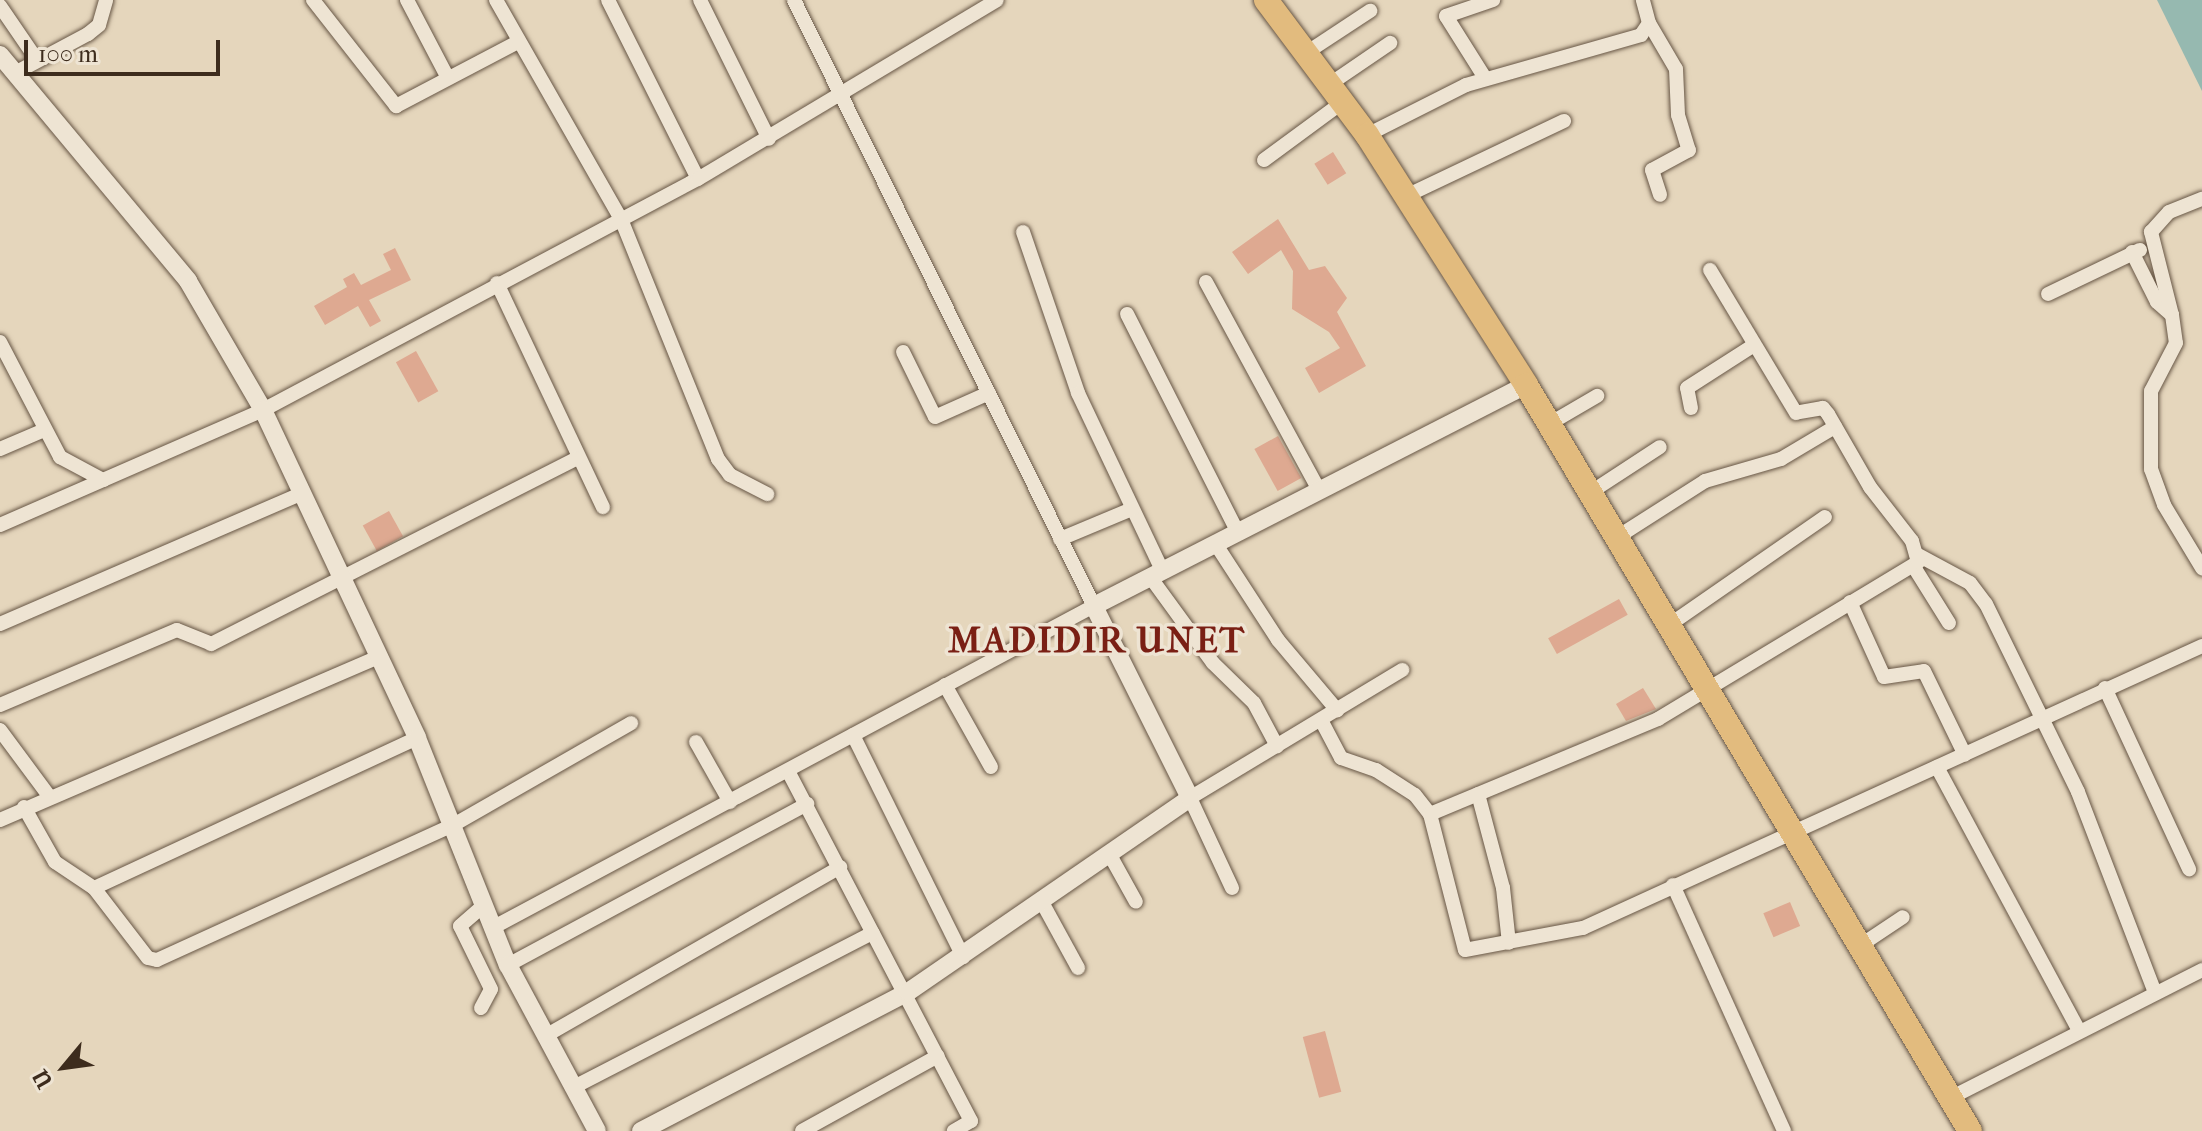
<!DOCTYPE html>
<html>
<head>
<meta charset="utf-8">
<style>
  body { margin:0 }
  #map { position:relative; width:2202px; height:1131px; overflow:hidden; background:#e5d6bc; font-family:"IM FELL French Canon",serif }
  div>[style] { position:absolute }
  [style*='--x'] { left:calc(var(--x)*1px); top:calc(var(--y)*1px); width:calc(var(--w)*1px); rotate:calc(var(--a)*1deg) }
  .water>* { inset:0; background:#96b9b0 }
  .building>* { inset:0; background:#dea991; transform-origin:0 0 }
  .roads { filter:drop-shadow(0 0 2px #675645) drop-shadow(0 0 2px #675645) }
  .minor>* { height:14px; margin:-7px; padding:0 7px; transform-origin:7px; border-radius:7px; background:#eee4d3 }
  .tertiary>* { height:18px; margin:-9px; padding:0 9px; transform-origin:9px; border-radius:9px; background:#eee4d3 }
  .trunk>* { height:24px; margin:-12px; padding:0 12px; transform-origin:12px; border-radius:12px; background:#e2bb7e }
  span { translate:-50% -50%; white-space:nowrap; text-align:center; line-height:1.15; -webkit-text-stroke:7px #eee4d3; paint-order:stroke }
  .district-label { font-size:36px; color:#7a1f14; font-weight:700; letter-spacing:2px }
  .north { position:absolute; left:24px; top:1027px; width:80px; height:80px; -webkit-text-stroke:6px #eee4d3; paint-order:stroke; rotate:241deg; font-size:22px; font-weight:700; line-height:32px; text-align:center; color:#3d2c1d }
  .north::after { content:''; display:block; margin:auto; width:28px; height:36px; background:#3d2c1d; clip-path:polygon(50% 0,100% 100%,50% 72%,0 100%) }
  .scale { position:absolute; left:24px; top:40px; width:196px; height:36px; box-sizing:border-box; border:4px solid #3d2c1d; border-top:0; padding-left:10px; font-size:24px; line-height:28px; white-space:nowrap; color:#3d2c1d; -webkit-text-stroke:6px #eee4d3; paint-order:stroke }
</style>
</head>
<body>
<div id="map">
  <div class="water">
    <div style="clip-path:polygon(2157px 0,2202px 0,2202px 91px)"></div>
  </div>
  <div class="building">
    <div style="left:1333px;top:152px;width:25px;height:22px;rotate:58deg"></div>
    <div style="clip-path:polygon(1278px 219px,1309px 270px,1325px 266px,1347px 298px,1337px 312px,1366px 366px,1319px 393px,1305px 368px,1340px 348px,1329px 332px,1292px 309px,1293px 271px,1281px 250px,1248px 274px,1232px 252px)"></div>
    <div style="clip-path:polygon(395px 248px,411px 280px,369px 300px,381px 321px,370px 327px,358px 306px,325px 325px,314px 306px,347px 287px,343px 279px,354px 273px,361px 285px,391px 270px,383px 254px)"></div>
    <div style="left:416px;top:351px;width:46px;height:23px;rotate:61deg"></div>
    <div style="left:1278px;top:436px;width:48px;height:27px;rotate:61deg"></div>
    <div style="left:389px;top:511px;width:29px;height:30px;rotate:61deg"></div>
    <div style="left:1619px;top:599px;width:18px;height:81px;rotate:61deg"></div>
    <div style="clip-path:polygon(1643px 688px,1656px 709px,1626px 721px,1616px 704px)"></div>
    <div style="left:1790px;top:902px;width:26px;height:29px;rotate:67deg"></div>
    <div style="left:1325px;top:1031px;width:63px;height:23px;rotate:75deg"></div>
  </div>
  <div class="roads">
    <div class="minor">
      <div style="--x:313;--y:0;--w:135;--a:51.9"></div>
      <div style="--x:396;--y:106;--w:136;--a:-27.7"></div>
      <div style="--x:407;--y:0;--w:88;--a:62.3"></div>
      <div style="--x:496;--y:0;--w:252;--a:60.3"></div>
      <div style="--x:621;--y:219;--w:259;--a:68"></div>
      <div style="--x:718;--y:459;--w:20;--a:53"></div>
      <div style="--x:730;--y:475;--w:42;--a:27.2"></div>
      <div style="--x:608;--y:0;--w:200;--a:63.3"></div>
      <div style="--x:700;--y:0;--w:155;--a:63.6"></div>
      <div style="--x:0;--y:6;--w:65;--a:55.6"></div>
      <div style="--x:1649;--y:23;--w:53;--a:59.6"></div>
      <div style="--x:1676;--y:69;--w:46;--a:87.5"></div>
      <div style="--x:1678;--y:115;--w:37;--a:73"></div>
      <div style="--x:1689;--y:150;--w:42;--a:151.6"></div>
      <div style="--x:1652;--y:170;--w:26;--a:72"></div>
      <div style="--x:1306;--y:53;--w:77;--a:-33.3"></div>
      <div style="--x:15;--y:73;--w:83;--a:-28.1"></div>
      <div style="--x:88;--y:34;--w:14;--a:-39"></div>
      <div style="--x:99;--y:25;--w:26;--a:-74"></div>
      <div style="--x:1485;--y:78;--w:73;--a:-122.2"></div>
      <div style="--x:1446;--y:16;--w:50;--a:-18.8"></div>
      <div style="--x:1330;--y:84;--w:73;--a:-34.3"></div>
      <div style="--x:1367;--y:135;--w:111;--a:-26.8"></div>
      <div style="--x:1466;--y:85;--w:182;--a:-15.9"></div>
      <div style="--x:1641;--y:35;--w:14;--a:-56"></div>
      <div style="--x:1649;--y:23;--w:24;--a:-105"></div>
      <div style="--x:1264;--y:160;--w:98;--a:-36.3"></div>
      <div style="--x:1406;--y:196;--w:175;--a:-25.4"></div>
      <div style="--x:1023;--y:232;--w:170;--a:71.1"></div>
      <div style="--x:1078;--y:393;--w:198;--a:64.6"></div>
      <div style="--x:2132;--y:252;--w:56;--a:63.4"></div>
      <div style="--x:2157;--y:302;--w:20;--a:41"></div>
      <div style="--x:2172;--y:315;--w:28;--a:82"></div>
      <div style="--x:2176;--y:343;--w:54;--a:117.5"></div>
      <div style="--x:2151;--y:391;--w:78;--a:90"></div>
      <div style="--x:2151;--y:469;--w:38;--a:70"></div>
      <div style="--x:2164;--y:505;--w:74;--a:58.9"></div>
      <div style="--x:1206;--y:282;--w:234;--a:61.5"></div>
      <div style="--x:497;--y:283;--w:248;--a:64.7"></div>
      <div style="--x:2048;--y:294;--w:102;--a:-25.6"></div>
      <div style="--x:1127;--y:314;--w:243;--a:63.1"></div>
      <div style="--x:2172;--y:315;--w:86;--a:-104.2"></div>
      <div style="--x:2151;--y:232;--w:27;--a:-48"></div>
      <div style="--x:2169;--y:212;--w:35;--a:-22"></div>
      <div style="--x:0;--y:342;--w:130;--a:62.4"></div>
      <div style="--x:60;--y:457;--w:49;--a:28.1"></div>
      <div style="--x:903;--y:352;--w:72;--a:63.8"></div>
      <div style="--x:935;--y:417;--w:59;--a:-24"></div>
      <div style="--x:1691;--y:408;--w:20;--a:-101"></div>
      <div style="--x:1687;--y:388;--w:80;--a:-32.7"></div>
      <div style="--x:1549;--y:424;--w:56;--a:-30.3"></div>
      <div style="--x:0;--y:449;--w:46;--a:-23.2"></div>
      <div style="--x:1591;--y:492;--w:82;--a:-33.1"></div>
      <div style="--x:0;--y:525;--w:287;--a:-23.6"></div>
      <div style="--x:263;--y:410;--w:493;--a:-28"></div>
      <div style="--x:698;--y:179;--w:348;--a:-30.9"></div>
      <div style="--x:1619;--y:536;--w:102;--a:-32.6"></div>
      <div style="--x:1705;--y:481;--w:79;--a:-16.1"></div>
      <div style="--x:1781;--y:459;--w:63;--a:-30.7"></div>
      <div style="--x:1060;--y:539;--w:78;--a:-22.6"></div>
      <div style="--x:1215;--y:543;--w:116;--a:57"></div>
      <div style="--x:1278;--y:640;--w:92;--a:49.9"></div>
      <div style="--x:1918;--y:555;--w:59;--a:28.3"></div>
      <div style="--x:1970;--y:583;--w:26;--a:53"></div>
      <div style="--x:1986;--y:604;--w:209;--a:63.9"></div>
      <div style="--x:2078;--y:792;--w:215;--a:69"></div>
      <div style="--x:1914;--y:567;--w:66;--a:58"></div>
      <div style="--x:1151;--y:578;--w:105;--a:53.9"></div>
      <div style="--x:1213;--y:663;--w:57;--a:44.3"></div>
      <div style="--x:1254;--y:703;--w:49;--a:61.9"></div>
      <div style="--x:1850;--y:602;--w:82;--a:65.6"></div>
      <div style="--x:1884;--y:677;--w:40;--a:-8.5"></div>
      <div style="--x:1924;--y:671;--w:93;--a:64"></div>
      <div style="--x:1672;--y:623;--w:186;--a:-34.7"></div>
      <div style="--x:0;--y:624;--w:329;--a:-23.4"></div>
      <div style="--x:945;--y:685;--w:94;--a:60.7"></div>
      <div style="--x:2105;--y:688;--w:200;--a:65.1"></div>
      <div style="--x:0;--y:705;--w:192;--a:-23"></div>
      <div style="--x:177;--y:630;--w:37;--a:22"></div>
      <div style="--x:211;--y:644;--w:409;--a:-26.9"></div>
      <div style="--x:1321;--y:720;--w:43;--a:62.2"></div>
      <div style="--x:1341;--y:758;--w:37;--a:19"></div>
      <div style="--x:1376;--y:770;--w:46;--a:32.7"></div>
      <div style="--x:1415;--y:795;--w:24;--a:52"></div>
      <div style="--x:1430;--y:814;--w:140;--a:75.6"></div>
      <div style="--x:1465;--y:950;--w:120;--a:-10.6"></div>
      <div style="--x:1583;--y:928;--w:680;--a:-24.49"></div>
      <div style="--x:0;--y:730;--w:82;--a:53.4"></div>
      <div style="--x:853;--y:735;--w:248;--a:63.6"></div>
      <div style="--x:696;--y:742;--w:69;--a:60.5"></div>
      <div style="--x:1937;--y:767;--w:298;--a:61.7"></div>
      <div style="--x:788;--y:771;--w:395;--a:62.4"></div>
      <div style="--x:971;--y:1121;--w:20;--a:150"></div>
      <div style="--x:1478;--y:794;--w:97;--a:75.1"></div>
      <div style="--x:1503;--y:888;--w:55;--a:83.8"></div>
      <div style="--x:24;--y:807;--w:63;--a:60.6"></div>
      <div style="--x:55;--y:862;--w:47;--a:33.7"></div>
      <div style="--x:94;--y:888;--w:356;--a:-24.9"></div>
      <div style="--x:1430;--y:814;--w:247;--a:-22.6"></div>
      <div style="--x:1658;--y:719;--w:304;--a:-31.1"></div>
      <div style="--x:1918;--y:562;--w:22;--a:-106"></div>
      <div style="--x:1912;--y:541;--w:68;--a:-127.9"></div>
      <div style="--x:1870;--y:487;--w:84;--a:-119.9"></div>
      <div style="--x:1828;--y:414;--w:8;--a:-130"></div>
      <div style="--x:1823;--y:408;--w:27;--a:170"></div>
      <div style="--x:1796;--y:413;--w:167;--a:-121"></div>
      <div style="--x:0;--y:820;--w:412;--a:-23.3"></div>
      <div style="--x:1111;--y:857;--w:51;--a:60.9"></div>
      <div style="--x:1673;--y:885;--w:270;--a:65.7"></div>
      <div style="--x:94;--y:888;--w:88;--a:52.4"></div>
      <div style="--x:148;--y:958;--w:9;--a:13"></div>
      <div style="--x:157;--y:960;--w:328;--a:-24.5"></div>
      <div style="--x:455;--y:824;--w:203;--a:-29.8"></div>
      <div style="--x:1232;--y:888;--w:99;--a:-115"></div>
      <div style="--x:1190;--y:798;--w:248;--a:-31.1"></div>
      <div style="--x:1043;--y:904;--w:73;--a:61.3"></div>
      <div style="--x:494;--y:927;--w:680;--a:-28.15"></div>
      <div style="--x:1094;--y:606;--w:676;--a:-116.34"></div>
      <div style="--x:1861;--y:945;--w:50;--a:-33.7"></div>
      <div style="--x:508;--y:965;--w:340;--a:-28.3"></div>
      <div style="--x:481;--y:1008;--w:21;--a:-62"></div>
      <div style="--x:491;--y:989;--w:70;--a:-116.2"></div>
      <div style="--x:460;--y:926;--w:33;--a:-41"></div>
      <div style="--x:547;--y:1035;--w:338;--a:-29.8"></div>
      <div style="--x:574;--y:1087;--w:336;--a:-27.3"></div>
      <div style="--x:1950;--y:1098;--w:283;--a:-26.9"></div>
      <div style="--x:802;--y:1131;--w:155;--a:-28.9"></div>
    </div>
    <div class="tertiary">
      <div style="--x:0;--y:55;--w:294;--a:50.2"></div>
      <div style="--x:188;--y:281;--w:149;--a:59.8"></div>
      <div style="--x:263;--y:410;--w:362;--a:64.8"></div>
      <div style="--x:417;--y:738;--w:245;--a:68.2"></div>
      <div style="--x:508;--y:965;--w:188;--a:61.8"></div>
      <div style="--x:641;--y:1131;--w:301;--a:-27.5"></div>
      <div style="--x:908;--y:992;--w:342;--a:-34.5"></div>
      <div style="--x:1190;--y:798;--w:215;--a:-116.6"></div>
      <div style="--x:1094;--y:606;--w:485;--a:-27.1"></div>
    </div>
    <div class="trunk">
      <div style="--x:1266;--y:0;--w:169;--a:53.2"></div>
      <div style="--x:1367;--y:135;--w:296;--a:57.5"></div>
      <div style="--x:1526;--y:385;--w:868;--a:59.24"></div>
    </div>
  </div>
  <div class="district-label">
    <span style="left:1097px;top:641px">MADIDIR UNET</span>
  </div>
  <div class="north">U</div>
  <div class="scale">100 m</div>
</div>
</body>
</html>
